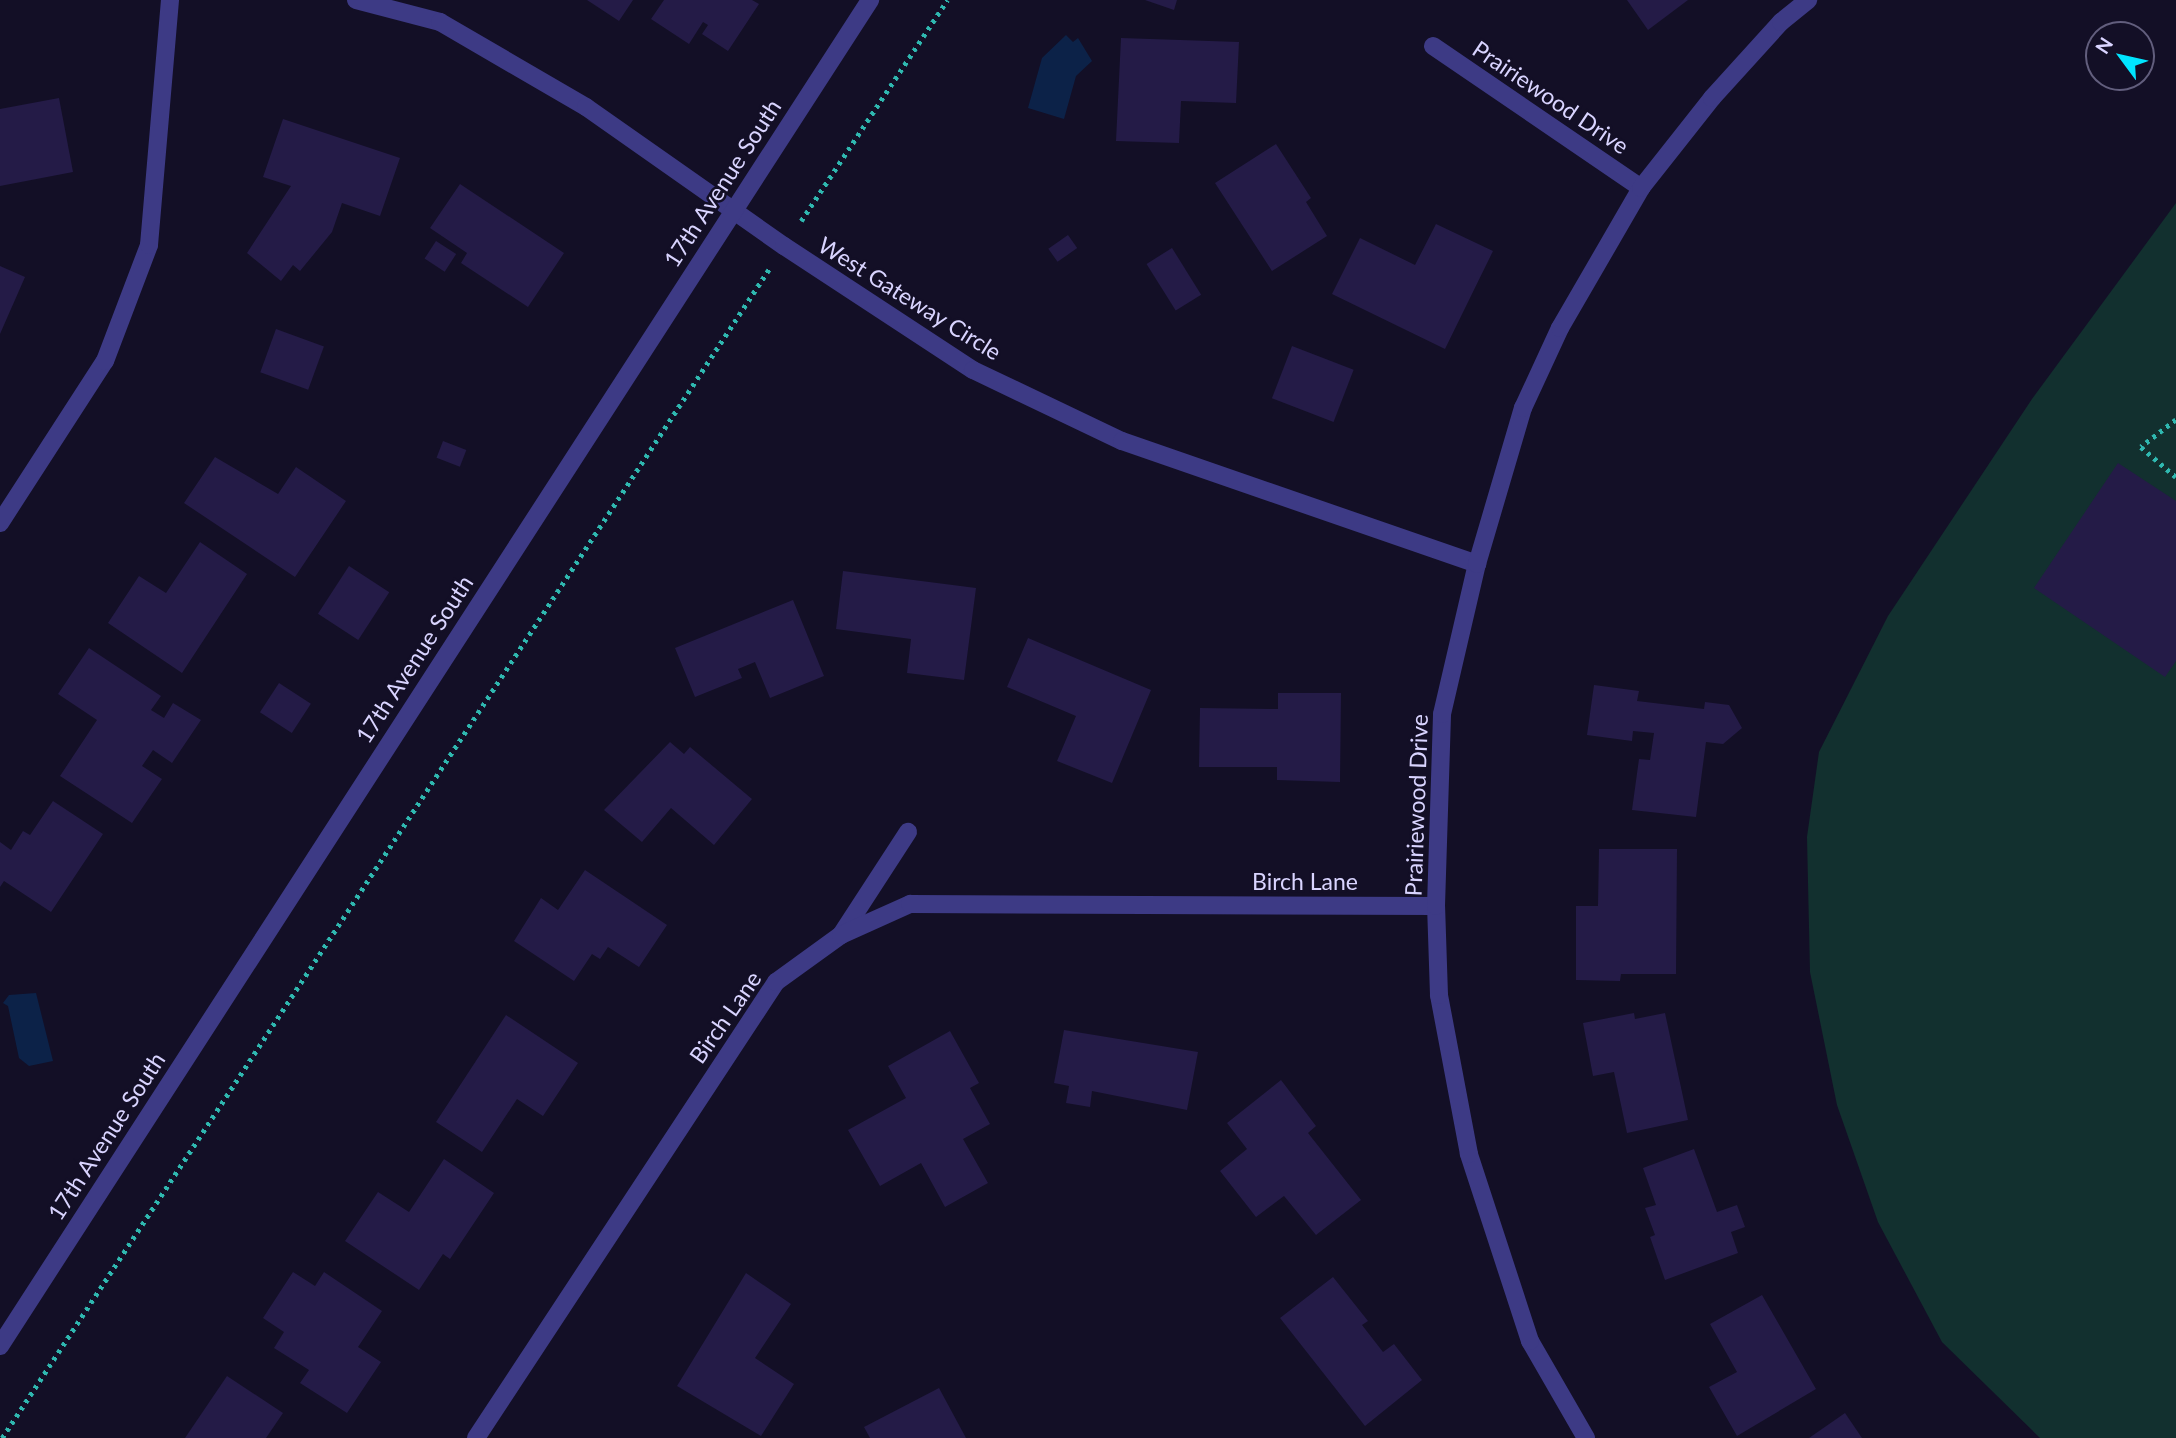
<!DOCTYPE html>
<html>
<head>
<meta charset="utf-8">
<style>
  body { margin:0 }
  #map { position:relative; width:2176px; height:1438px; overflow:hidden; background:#130f26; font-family:Lato,sans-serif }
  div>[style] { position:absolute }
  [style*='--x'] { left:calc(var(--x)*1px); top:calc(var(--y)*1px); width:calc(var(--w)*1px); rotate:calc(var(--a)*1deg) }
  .green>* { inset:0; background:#12302f }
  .water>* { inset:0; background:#0c2248 }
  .building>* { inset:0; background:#241b47; transform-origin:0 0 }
  .path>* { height:4.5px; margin-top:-2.25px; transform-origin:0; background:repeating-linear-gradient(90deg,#2fb8b0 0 3.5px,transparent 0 8.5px) }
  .minor>* { height:18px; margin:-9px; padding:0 9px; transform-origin:9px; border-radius:9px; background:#3d3a85 }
  .tertiary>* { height:18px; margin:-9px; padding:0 9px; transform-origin:9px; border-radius:9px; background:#3d3a85 }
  span { translate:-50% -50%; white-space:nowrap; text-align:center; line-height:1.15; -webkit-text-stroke:5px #130f26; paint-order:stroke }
  .street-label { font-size:23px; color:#d9d4ff }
  .north { position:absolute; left:2085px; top:21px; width:70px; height:70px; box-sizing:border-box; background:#130f26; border:2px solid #625e7d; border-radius:50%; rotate:303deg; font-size:19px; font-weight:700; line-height:28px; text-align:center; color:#d9d4ff }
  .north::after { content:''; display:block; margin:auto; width:24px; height:32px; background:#00e5ff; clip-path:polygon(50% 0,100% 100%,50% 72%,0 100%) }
</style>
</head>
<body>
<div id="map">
  <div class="green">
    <div style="clip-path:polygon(2176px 203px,2176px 1438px,2040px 1438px,1942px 1342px,1878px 1222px,1837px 1105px,1810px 972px,1807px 837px,1819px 752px,1888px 616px,2032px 399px)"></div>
  </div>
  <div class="water">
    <div style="clip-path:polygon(1066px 35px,1073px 42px,1078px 38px,1092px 61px,1076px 76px,1064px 119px,1028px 108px,1042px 58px)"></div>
    <div style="clip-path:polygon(36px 993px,53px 1061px,29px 1066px,19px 1058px,8px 1006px,3px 1003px,9px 995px)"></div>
  </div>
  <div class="building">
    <div style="clip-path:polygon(587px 0,633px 0,619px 21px)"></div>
    <div style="clip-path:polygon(664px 0,752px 0,759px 4px,728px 51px,702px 34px,708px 25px,703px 22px,689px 44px,651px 19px)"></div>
    <div style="clip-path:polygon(1145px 0,1177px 0,1174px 10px)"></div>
    <div style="clip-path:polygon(1627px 0,1688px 0,1648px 30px)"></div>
    <div style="clip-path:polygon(1121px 38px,1239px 42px,1236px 103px,1181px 101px,1179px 143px,1116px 141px)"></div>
    <div style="clip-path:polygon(59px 98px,73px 172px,0 186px,0 109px)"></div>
    <div style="clip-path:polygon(283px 119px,400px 158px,380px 216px,342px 203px,332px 232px,300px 271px,293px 265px,281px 281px,247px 253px,291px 186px,263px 177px)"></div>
    <div style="clip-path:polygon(1276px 144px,1311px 198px,1306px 202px,1327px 236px,1272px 271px,1215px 183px)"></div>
    <div style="clip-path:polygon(460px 184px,564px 253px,528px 307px,461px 263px,467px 253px,430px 228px)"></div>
    <div style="clip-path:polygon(1436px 224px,1493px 251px,1445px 349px,1332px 294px,1360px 238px,1415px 265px)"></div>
    <div style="left:1068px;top:235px;width:16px;height:24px;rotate:55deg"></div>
    <div style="left:436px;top:241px;width:24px;height:21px;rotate:33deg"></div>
    <div style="left:1172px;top:248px;width:55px;height:30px;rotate:58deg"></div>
    <div style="clip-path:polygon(0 266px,25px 277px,0 334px)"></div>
    <div style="left:276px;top:329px;width:51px;height:46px;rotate:20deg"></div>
    <div style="left:1292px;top:346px;width:66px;height:56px;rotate:21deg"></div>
    <div style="left:443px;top:441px;width:25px;height:18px;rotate:21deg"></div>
    <div style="clip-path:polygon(215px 457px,278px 494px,296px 467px,346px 501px,295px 577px,184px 503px)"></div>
    <div style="clip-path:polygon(2118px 463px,2176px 501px,2176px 661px,2165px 677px,2034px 588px)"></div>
    <div style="clip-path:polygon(200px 542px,247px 574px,182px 673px,108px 623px,139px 576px,166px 593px)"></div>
    <div style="left:349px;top:566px;width:48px;height:57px;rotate:33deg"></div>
    <div style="clip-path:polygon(843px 571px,976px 588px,964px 680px,907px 673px,911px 639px,836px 629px)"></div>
    <div style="clip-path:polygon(793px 600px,824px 676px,770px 698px,755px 662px,738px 669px,742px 678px,695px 697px,675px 648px)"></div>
    <div style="clip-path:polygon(1028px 638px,1151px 690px,1112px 783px,1057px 761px,1076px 716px,1007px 687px)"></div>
    <div style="clip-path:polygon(89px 648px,161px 696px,151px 710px,164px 718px,173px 703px,201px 720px,172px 763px,153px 750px,142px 766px,162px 779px,132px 823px,60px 776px,97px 720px,58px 694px)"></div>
    <div style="left:279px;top:683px;width:38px;height:35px;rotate:33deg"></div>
    <div style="clip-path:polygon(1594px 685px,1639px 691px,1637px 701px,1704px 709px,1705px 702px,1729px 705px,1742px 728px,1723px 744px,1706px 742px,1696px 817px,1632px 810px,1639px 759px,1650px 760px,1654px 733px,1633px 731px,1632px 741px,1587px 735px)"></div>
    <div style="clip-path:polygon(1278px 693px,1341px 693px,1340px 782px,1277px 780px,1277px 767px,1199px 767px,1200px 708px,1278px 709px)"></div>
    <div style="clip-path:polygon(670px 742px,684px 754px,690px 747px,752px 799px,714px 845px,671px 808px,642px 842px,604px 810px)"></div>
    <div style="clip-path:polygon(53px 801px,103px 834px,51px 912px,4px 881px,0 887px,0 842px,11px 850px,23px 831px,30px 835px)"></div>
    <div style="clip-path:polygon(1599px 849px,1677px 849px,1676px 974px,1621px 974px,1620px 981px,1576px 980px,1576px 906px,1598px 906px)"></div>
    <div style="clip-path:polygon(585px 870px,667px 925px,639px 967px,608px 947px,600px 959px,592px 954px,574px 981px,514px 941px,541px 898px,558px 910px)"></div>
    <div style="clip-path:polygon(1634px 1013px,1635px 1019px,1665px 1013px,1688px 1120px,1627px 1133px,1614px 1072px,1593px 1076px,1583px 1023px)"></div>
    <div style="clip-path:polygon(506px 1015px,578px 1063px,543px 1116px,517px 1099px,482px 1152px,436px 1122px)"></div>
    <div style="clip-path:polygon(1064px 1030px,1198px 1052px,1187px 1110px,1092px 1091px,1090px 1107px,1066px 1103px,1069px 1086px,1054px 1083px)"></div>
    <div style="clip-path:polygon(950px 1031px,979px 1083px,970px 1088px,990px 1124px,963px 1139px,988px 1183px,945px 1207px,921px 1163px,880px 1186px,848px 1130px,906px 1098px,888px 1066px)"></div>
    <div style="clip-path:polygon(1281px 1080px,1316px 1126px,1308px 1133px,1361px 1200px,1316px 1235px,1284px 1196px,1256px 1217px,1220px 1171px,1247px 1149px,1227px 1123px)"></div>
    <div style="clip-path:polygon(1694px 1149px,1717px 1212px,1737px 1205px,1745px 1227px,1731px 1232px,1738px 1253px,1665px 1280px,1650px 1237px,1655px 1235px,1645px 1208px,1656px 1205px,1643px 1168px)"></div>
    <div style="clip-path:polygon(444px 1159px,494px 1193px,450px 1259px,443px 1254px,419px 1290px,345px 1241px,378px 1192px,409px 1212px)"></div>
    <div style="clip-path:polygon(293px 1272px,315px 1286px,324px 1272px,382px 1311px,358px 1347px,381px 1362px,347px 1413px,300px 1383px,309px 1370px,274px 1348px,284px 1332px,263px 1318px)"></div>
    <div style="clip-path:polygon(746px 1273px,791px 1304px,755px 1358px,794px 1384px,761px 1436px,677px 1386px)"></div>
    <div style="clip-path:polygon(1333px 1277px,1368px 1321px,1362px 1325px,1383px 1352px,1394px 1344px,1422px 1380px,1365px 1426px,1280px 1318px)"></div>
    <div style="clip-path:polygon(1762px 1295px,1816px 1389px,1737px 1436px,1709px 1387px,1737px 1372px,1710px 1324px)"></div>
    <div style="clip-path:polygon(227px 1376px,283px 1413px,266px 1438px,185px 1438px)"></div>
    <div style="clip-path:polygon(939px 1388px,966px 1438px,870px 1438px,864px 1427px)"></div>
    <div style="clip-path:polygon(1845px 1413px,1862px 1438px,1809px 1438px)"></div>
  </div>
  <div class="path">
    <div style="--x:801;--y:221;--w:265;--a:-56.5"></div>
    <div style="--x:2176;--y:420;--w:44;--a:142.4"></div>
    <div style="--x:2141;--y:447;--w:46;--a:40.6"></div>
    <div style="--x:2;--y:1438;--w:1398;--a:-56.73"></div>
  </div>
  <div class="minor">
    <div style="--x:356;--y:0;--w:87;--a:14.7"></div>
    <div style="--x:440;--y:22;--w:169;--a:30.2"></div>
    <div style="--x:586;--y:107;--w:242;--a:35.1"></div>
    <div style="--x:784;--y:246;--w:226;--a:33.3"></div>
    <div style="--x:973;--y:370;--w:165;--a:25.5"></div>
    <div style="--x:1122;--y:441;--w:376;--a:19.1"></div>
    <div style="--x:1433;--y:46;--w:252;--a:34.3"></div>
    <div style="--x:0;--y:523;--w:193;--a:-57.1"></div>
    <div style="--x:105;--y:361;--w:124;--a:-69.2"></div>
    <div style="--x:149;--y:245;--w:246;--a:-85.1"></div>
    <div style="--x:841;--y:935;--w:123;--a:-57"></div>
    <div style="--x:476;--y:1438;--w:546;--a:-56.66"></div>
    <div style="--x:776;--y:982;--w:80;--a:-35.9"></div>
    <div style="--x:841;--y:935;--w:76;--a:-24.2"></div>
    <div style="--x:910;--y:904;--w:526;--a:0.22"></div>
    <div style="--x:1586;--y:1438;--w:112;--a:-120"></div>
    <div style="--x:1530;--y:1341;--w:197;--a:-108.1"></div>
    <div style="--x:1469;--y:1154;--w:162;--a:-100.7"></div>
    <div style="--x:1439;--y:995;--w:89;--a:-91.9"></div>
    <div style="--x:1436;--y:906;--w:192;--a:-88.2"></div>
    <div style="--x:1442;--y:714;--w:154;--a:-76.9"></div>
    <div style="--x:1477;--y:564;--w:163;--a:-73.6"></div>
    <div style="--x:1523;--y:408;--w:88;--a:-65.2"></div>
    <div style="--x:1560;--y:328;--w:162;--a:-59.9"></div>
    <div style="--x:1641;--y:188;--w:115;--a:-51.7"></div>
    <div style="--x:1712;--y:98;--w:103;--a:-47.8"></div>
    <div style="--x:1781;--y:22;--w:35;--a:-39"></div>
  </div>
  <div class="tertiary">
    <div style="--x:0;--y:1346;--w:1603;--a:-57.12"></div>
  </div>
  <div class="street-label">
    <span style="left:1551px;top:97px;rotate:34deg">Prairiewood Drive</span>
    <span style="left:722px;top:183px;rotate:-57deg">17th Avenue South</span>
    <span style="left:910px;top:298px;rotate:32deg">West Gateway Circle</span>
    <span style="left:414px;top:659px;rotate:-57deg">17th Avenue South</span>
    <span style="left:1416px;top:805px;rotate:-88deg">Prairiewood Drive</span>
    <span style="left:1305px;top:881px">Birch Lane</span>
    <span style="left:725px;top:1017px;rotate:-55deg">Birch Lane</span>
    <span style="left:106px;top:1136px;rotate:-57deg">17th Avenue South</span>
  </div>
  <div class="north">N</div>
</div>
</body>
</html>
